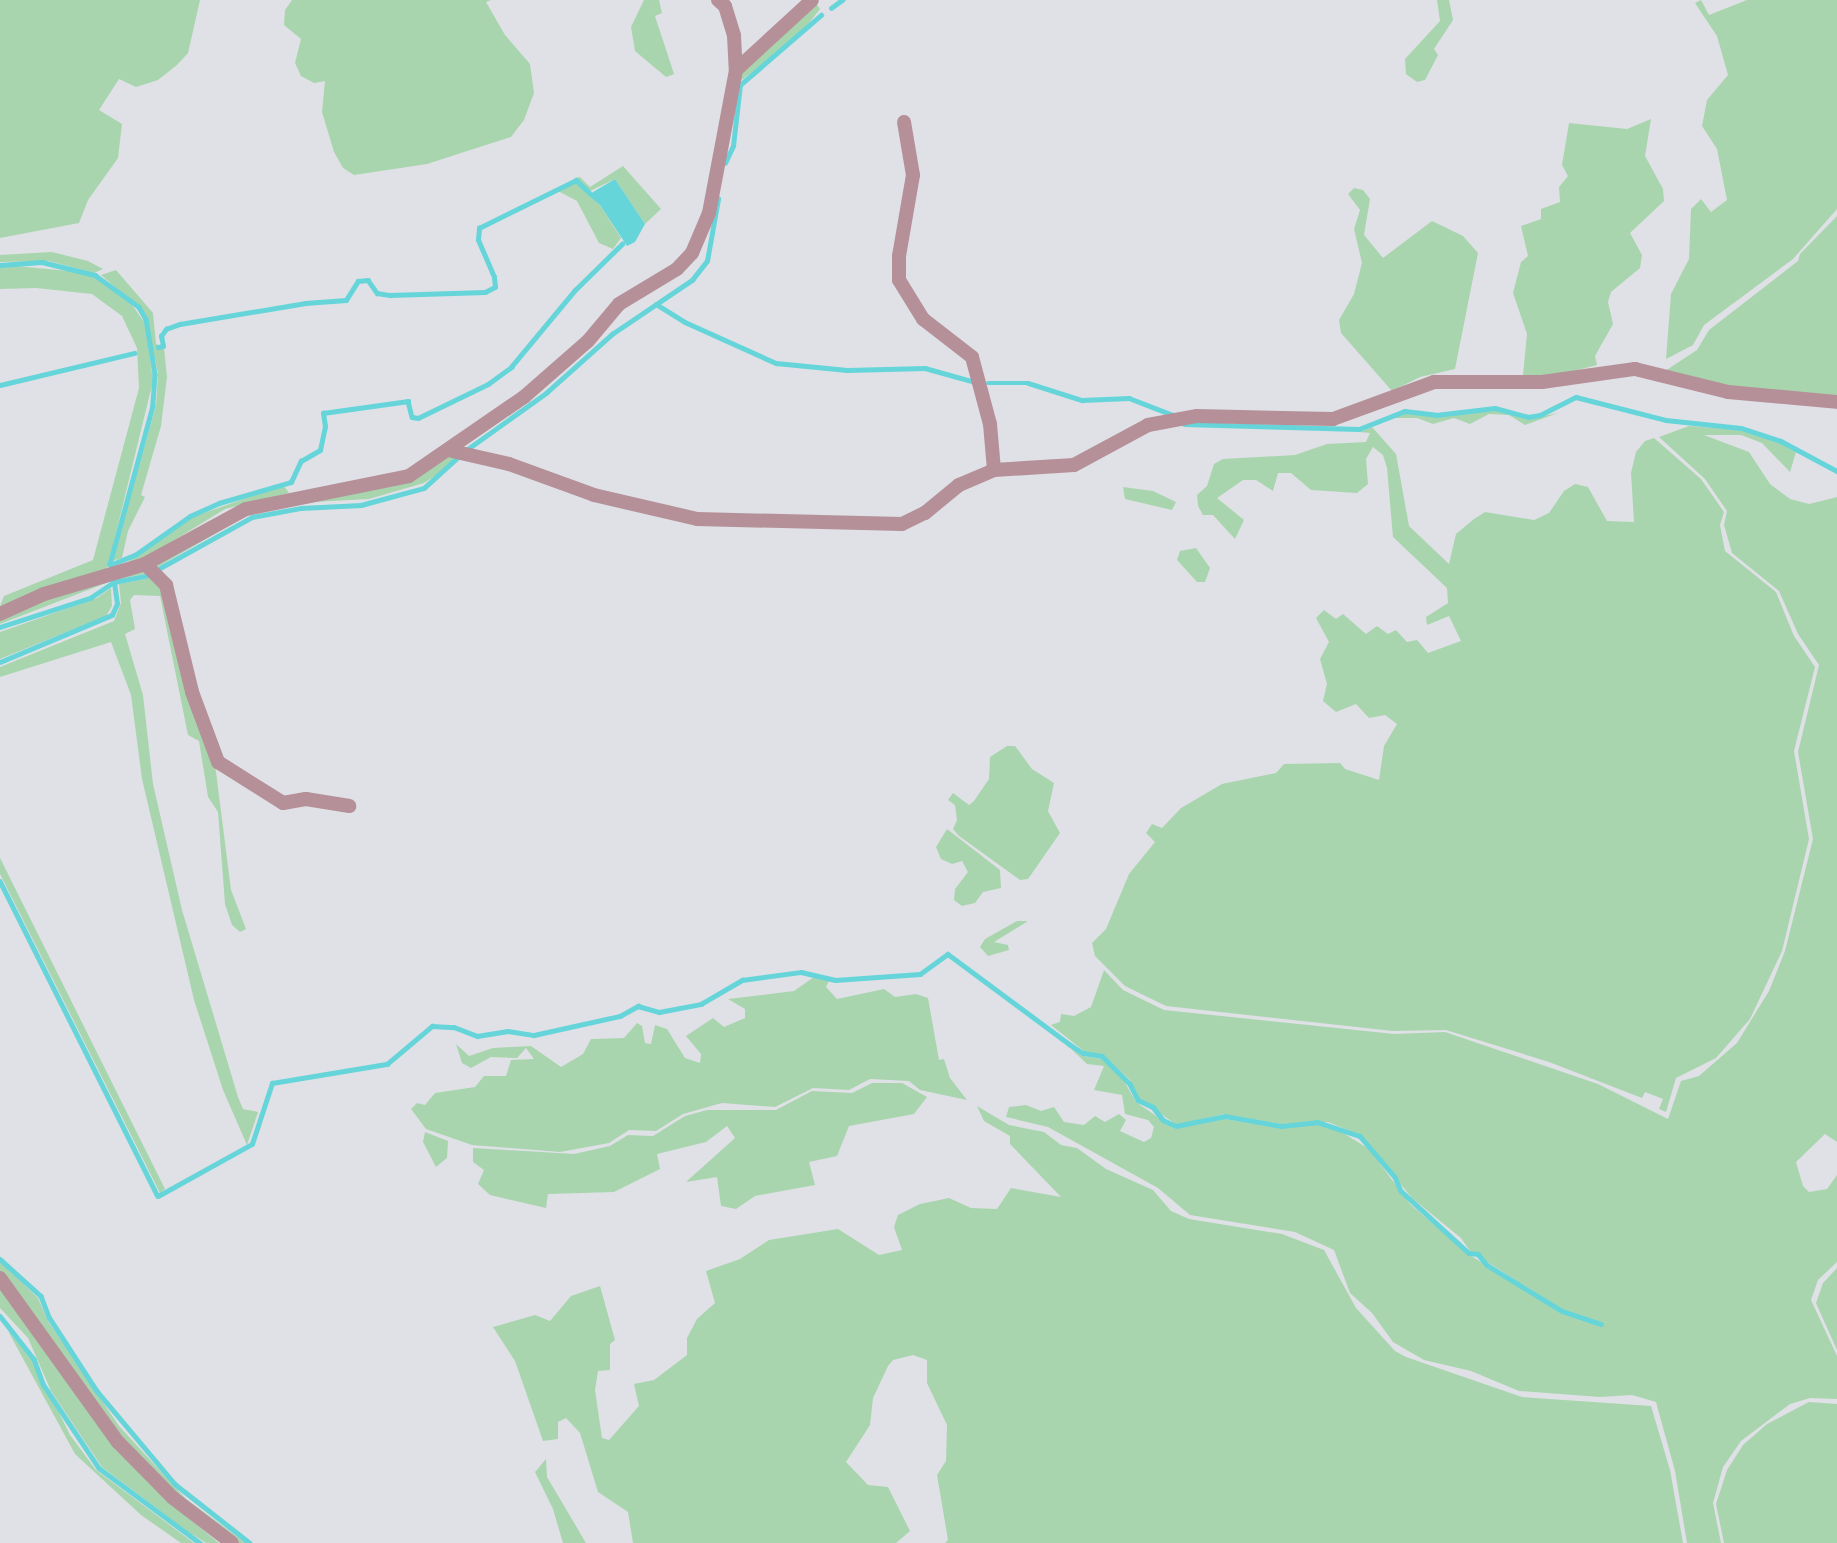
<!DOCTYPE html>
<html>
<head>
<meta charset="utf-8">
<style>
  body { margin:0 }
  #map { position:relative; width:1837px; height:1543px; overflow:hidden; background:#dfe1e6; font-family:"Space Grotesk",sans-serif }
  div>[style] { position:absolute }
  [style*='--x'] { left:calc(var(--x)*1px); top:calc(var(--y)*1px); width:calc(var(--w)*1px); rotate:calc(var(--a)*1deg) }
  .green>* { inset:0; background:#a9d5ae }
  .water>* { inset:0; background:#65d5d9 }
  .stream>* { height:4.5px; margin:-2.25px; padding:0 2.25px; transform-origin:2.25px; border-radius:2.25px; background:#65d5d9 }
  .street>* { height:14px; margin:-7px; padding:0 7px; transform-origin:7px; border-radius:7px; background:#b59098 }
  span { translate:-50% -50%; white-space:nowrap; text-align:center; line-height:1.15; -webkit-text-stroke:7px #fff; paint-order:stroke }
</style>
</head>
<body>
<div id="map">
  <div class="green">
    <div style="clip-path:polygon(0 0,200px 0,188px 53px,177px 65px,158px 80px,136px 87px,119px 79px,99px 110px,122px 124px,118px 158px,88px 200px,79px 223px,0 238px)"></div>
    <div style="clip-path:polygon(292px 0,491px 0,486px 2px,505px 35px,530px 64px,534px 93px,524px 120px,511px 137px,427px 164px,354px 175px,343px 168px,334px 152px,322px 112px,325px 81px,314px 83px,301px 76px,295px 63px,301px 39px,284px 25px,285px 10px)"></div>
    <div style="clip-path:polygon(644px 0,659px 0,662px 13px,655px 16px,674px 74px,666px 77px,635px 51px,631px 27px)"></div>
    <div style="clip-path:polygon(1437px 0,1449px 0,1453px 20px,1434px 49px,1438px 55px,1425px 80px,1417px 82px,1406px 74px,1405px 59px,1440px 21px)"></div>
    <div style="clip-path:polygon(1701px 0,1709px 15px,1747px 0,1837px 0,1837px 209px,1793px 259px,1704px 325px,1693px 345px,1666px 359px,1671px 294px,1689px 259px,1691px 209px,1701px 199px,1711px 212px,1727px 200px,1717px 149px,1702px 126px,1707px 100px,1728px 75px,1717px 36px,1695px 3px)"></div>
    <div style="clip-path:polygon(815px 2px,820px 9px,798px 37px,739px 82px,742px 70px)"></div>
    <div style="clip-path:polygon(1651px 119px,1645px 156px,1663px 189px,1664px 201px,1630px 233px,1642px 255px,1640px 268px,1611px 292px,1608px 302px,1613px 324px,1595px 356px,1597px 365px,1550px 377px,1523px 375px,1527px 334px,1513px 293px,1521px 262px,1528px 256px,1521px 226px,1541px 219px,1541px 209px,1560px 202px,1559px 187px,1568px 176px,1562px 165px,1569px 123px,1627px 129px)"></div>
    <div style="clip-path:polygon(623px 166px,661px 209px,645px 224px,615px 179px,590px 191px,575px 178px,580px 177px,590px 187px)"></div>
    <div style="clip-path:polygon(576px 183px,600px 205px,621px 238px,613px 249px,599px 243px,577px 201px,558px 191px)"></div>
    <div style="clip-path:polygon(1354px 188px,1363px 190px,1370px 199px,1364px 235px,1383px 258px,1432px 221px,1463px 236px,1478px 253px,1455px 369px,1420px 377px,1392px 391px,1341px 333px,1339px 320px,1354px 294px,1362px 263px,1354px 229px,1360px 210px,1348px 194px)"></div>
    <div style="clip-path:polygon(1837px 216px,1837px 397px,1746px 392px,1665px 371px,1697px 350px,1709px 330px,1798px 261px,1800px 254px)"></div>
    <div style="clip-path:polygon(52px 252px,88px 261px,103px 269px,94px 273px,49px 261px,0 262px,0 255px)"></div>
    <div style="clip-path:polygon(16px 266px,79px 272px,100px 280px,132px 305px,145px 323px,153px 381px,107px 570px,0 606px,4px 596px,93px 560px,139px 388px,137px 348px,122px 316px,92px 294px,36px 288px,0 289px,0 267px)"></div>
    <div style="clip-path:polygon(116px 270px,153px 313px,156px 344px,164px 348px,167px 377px,161px 426px,141px 495px,145px 497px,128px 531px,122px 558px,112px 561px,156px 406px,158px 373px,145px 313px,101px 275px)"></div>
    <div style="clip-path:polygon(1496px 409px,1529px 419px,1558px 413px,1525px 425px,1509px 415px,1489px 414px,1470px 424px,1454px 418px,1433px 424px,1417px 418px,1388px 418px,1405px 413px,1437px 416px)"></div>
    <div style="clip-path:polygon(1689px 426px,1741px 430px,1780px 443px,1796px 452px,1790px 472px,1762px 443px,1741px 435px,1704px 435px,1749px 452px,1770px 484px,1790px 499px,1809px 504px,1837px 497px,1837px 1142px,1825px 1134px,1796px 1162px,1803px 1186px,1809px 1192px,1827px 1189px,1837px 1175px,1837px 1262px,1818px 1280px,1811px 1300px,1837px 1356px,1837px 1399px,1810px 1398px,1790px 1404px,1741px 1441px,1723px 1467px,1713px 1503px,1721px 1543px,1687px 1543px,1675px 1471px,1656px 1402px,1632px 1395px,1600px 1397px,1519px 1391px,1471px 1371px,1424px 1360px,1393px 1342px,1372px 1313px,1350px 1293px,1334px 1250px,1295px 1232px,1190px 1215px,1158px 1188px,1048px 1127px,1006px 1117px,1009px 1107px,1026px 1105px,1041px 1111px,1054px 1107px,1064px 1122px,1084px 1125px,1095px 1116px,1105px 1122px,1119px 1114px,1126px 1120px,1120px 1131px,1144px 1142px,1151px 1138px,1154px 1127px,1148px 1120px,1125px 1114px,1122px 1095px,1094px 1090px,1104px 1066px,1087px 1064px,1067px 1045px,1082px 1056px,1101px 1059px,1120px 1074px,1136px 1102px,1175px 1129px,1224px 1119px,1281px 1128px,1318px 1124px,1335px 1128px,1369px 1149px,1410px 1204px,1468px 1254px,1560px 1311px,1604px 1325px,1563px 1310px,1470px 1251px,1461px 1238px,1412px 1198px,1360px 1135px,1328px 1122px,1281px 1124px,1224px 1114px,1177px 1125px,1139px 1099px,1130px 1080px,1103px 1055px,1085px 1052px,1051px 1025px,1060px 1022px,1061px 1014px,1074px 1016px,1091px 1007px,1104px 970px,1123px 990px,1164px 1010px,1394px 1034px,1445px 1032px,1598px 1084px,1668px 1119px,1681px 1081px,1699px 1076px,1737px 1043px,1769px 991px,1785px 951px,1813px 839px,1798px 752px,1819px 665px,1798px 634px,1779px 591px,1732px 553px,1724px 525px,1727px 511px,1705px 479px,1659px 437px)"></div>
    <div style="clip-path:polygon(1372px 427px,1396px 454px,1409px 526px,1449px 564px,1456px 534px,1474px 519px,1485px 512px,1534px 520px,1549px 513px,1564px 491px,1575px 484px,1588px 487px,1607px 521px,1634px 522px,1631px 473px,1636px 452px,1645px 441px,1654px 438px,1701px 479px,1724px 512px,1720px 525px,1725px 551px,1776px 592px,1794px 636px,1815px 667px,1794px 751px,1809px 839px,1782px 951px,1750px 1019px,1716px 1058px,1676px 1078px,1666px 1112px,1659px 1109px,1663px 1099px,1645px 1092px,1642px 1098px,1549px 1062px,1446px 1030px,1393px 1031px,1166px 1006px,1125px 986px,1095px 956px,1092px 943px,1106px 929px,1129px 874px,1155px 842px,1146px 833px,1152px 824px,1162px 828px,1181px 808px,1222px 784px,1276px 773px,1284px 764px,1340px 763px,1345px 769px,1379px 780px,1384px 746px,1397px 724px,1385px 715px,1369px 718px,1356px 704px,1336px 712px,1323px 701px,1327px 684px,1320px 659px,1329px 642px,1316px 618px,1324px 610px,1336px 619px,1343px 614px,1366px 634px,1377px 626px,1388px 634px,1396px 630px,1407px 642px,1417px 640px,1428px 653px,1461px 641px,1449px 616px,1427px 625px,1426px 617px,1448px 603px,1447px 588px,1393px 537px,1387px 468px,1383px 455px,1373px 447px,1366px 459px,1368px 484px,1357px 493px,1311px 490px,1291px 473px,1278px 473px,1273px 491px,1256px 480px,1243px 480px,1217px 498px,1244px 520px,1235px 539px,1213px 515px,1203px 515px,1198px 506px,1197px 495px,1207px 486px,1214px 464px,1223px 459px,1295px 455px,1327px 444px,1366px 442px,1370px 433px,1360px 432px)"></div>
    <div style="clip-path:polygon(453px 453px,457px 455px,444px 470px,424px 483px,369px 499px,313px 502px,246px 516px,154px 569px,150px 565px,239px 515px,410px 480px)"></div>
    <div style="clip-path:polygon(283px 485px,289px 493px,225px 509px,150px 555px,124px 565px,190px 518px)"></div>
    <div style="clip-path:polygon(1123px 487px,1153px 491px,1176px 502px,1172px 510px,1125px 499px)"></div>
    <div style="clip-path:polygon(1196px 548px,1210px 568px,1205px 582px,1197px 582px,1177px 560px,1180px 551px)"></div>
    <div style="clip-path:polygon(144px 570px,149px 573px,114px 580px,0 624px,0 618px,27px 604px)"></div>
    <div style="clip-path:polygon(151px 578px,163px 589px,215px 764px,231px 890px,246px 929px,240px 932px,232px 925px,225px 904px,218px 812px,208px 797px,199px 741px,188px 735px,160px 596px,134px 595px,130px 600px,135px 629px,125px 634px,143px 695px,153px 784px,182px 910px,238px 1097px,243px 1109px,258px 1112px,247px 1145px,223px 1090px,194px 1000px,142px 779px,131px 695px,111px 642px,0 677px,0 667px,114px 621px,121px 603px,119px 584px)"></div>
    <div style="clip-path:polygon(111px 588px,112px 606px,106px 616px,0 659px,0 632px,97px 598px)"></div>
    <div style="clip-path:polygon(1007px 746px,1015px 746px,1032px 769px,1054px 783px,1048px 811px,1060px 833px,1028px 879px,1020px 880px,959px 836px,953px 829px,957px 820px,955px 805px,948px 800px,953px 793px,969px 805px,974px 801px,989px 779px,990px 757px)"></div>
    <div style="clip-path:polygon(947px 829px,1000px 870px,1001px 888px,983px 892px,975px 903px,962px 906px,954px 900px,955px 889px,968px 872px,962px 861px,952px 864px,941px 859px,936px 847px)"></div>
    <div style="clip-path:polygon(0 858px,165px 1189px,160px 1193px,0 874px)"></div>
    <div style="clip-path:polygon(1017px 921px,1028px 921px,994px 942px,1008px 945px,1009px 950px,988px 956px,980px 947px,985px 939px)"></div>
    <div style="clip-path:polygon(814px 977px,829px 981px,826px 987px,837px 999px,884px 989px,895px 997px,916px 994px,928px 998px,939px 1060px,944px 1059px,950px 1078px,967px 1100px,920px 1090px,909px 1081px,870px 1079px,849px 1090px,813px 1088px,775px 1107px,722px 1103px,683px 1114px,656px 1131px,629px 1130px,609px 1143px,560px 1152px,472px 1145px,426px 1129px,411px 1109px,417px 1103px,425px 1105px,435px 1093px,475px 1087px,484px 1076px,506px 1076px,511px 1060px,534px 1059px,526px 1048px,517px 1058px,491px 1057px,471px 1068px,462px 1063px,456px 1044px,469px 1056px,493px 1048px,531px 1046px,561px 1067px,583px 1054px,591px 1039px,624px 1038px,637px 1023px,642px 1026px,645px 1043px,651px 1044px,655px 1025px,667px 1029px,685px 1058px,700px 1063px,701px 1054px,686px 1036px,713px 1018px,724px 1027px,745px 1018px,745px 1009px,728px 999px,794px 991px)"></div>
    <div style="clip-path:polygon(872px 1083px,902px 1083px,927px 1097px,914px 1114px,849px 1126px,837px 1156px,809px 1162px,815px 1185px,755px 1196px,736px 1209px,721px 1206px,717px 1177px,686px 1182px,735px 1138px,727px 1126px,706px 1142px,657px 1154px,660px 1169px,614px 1192px,548px 1194px,546px 1208px,490px 1195px,478px 1184px,484px 1170px,473px 1162px,473px 1148px,574px 1154px,610px 1146px,628px 1135px,653px 1136px,685px 1116px,707px 1110px,776px 1110px,812px 1091px,852px 1093px)"></div>
    <div style="clip-path:polygon(977px 1106px,1009px 1125px,1044px 1132px,1061px 1145px,1077px 1148px,1106px 1169px,1153px 1190px,1171px 1211px,1189px 1219px,1282px 1234px,1324px 1250px,1356px 1308px,1395px 1351px,1406px 1357px,1522px 1397px,1651px 1406px,1670px 1470px,1683px 1543px,945px 1543px,948px 1540px,937px 1475px,946px 1461px,947px 1425px,927px 1383px,927px 1360px,913px 1355px,893px 1360px,888px 1366px,873px 1398px,870px 1425px,846px 1462px,868px 1485px,888px 1487px,910px 1531px,896px 1543px,633px 1543px,628px 1512px,598px 1492px,580px 1433px,566px 1418px,558px 1422px,558px 1439px,543px 1441px,515px 1361px,493px 1327px,535px 1315px,550px 1321px,571px 1296px,600px 1286px,615px 1340px,610px 1344px,610px 1370px,598px 1371px,595px 1390px,602px 1438px,609px 1440px,639px 1406px,634px 1384px,654px 1380px,687px 1355px,687px 1338px,697px 1319px,715px 1303px,706px 1271px,740px 1259px,769px 1240px,838px 1229px,879px 1255px,902px 1250px,894px 1227px,898px 1215px,920px 1204px,949px 1198px,971px 1208px,997px 1209px,1011px 1188px,1061px 1197px,1010px 1144px,1010px 1136px,984px 1121px)"></div>
    <div style="clip-path:polygon(425px 1132px,448px 1141px,447px 1158px,436px 1167px,423px 1142px)"></div>
    <div style="clip-path:polygon(0 1261px,38px 1298px,48px 1321px,119px 1426px,186px 1499px,246px 1543px,238px 1543px,194px 1512px,108px 1424px,0 1271px)"></div>
    <div style="clip-path:polygon(1837px 1268px,1837px 1350px,1816px 1303px,1823px 1283px)"></div>
    <div style="clip-path:polygon(0 1285px,169px 1502px,219px 1543px,206px 1543px,187px 1531px,102px 1467px,51px 1391px,28px 1338px,0 1308px)"></div>
    <div style="clip-path:polygon(8px 1331px,33px 1360px,70px 1435px,96px 1470px,194px 1543px,181px 1543px,141px 1515px,75px 1454px)"></div>
    <div style="clip-path:polygon(1809px 1402px,1837px 1404px,1837px 1543px,1724px 1543px,1716px 1504px,1727px 1470px,1743px 1445px,1767px 1424px)"></div>
    <div style="clip-path:polygon(546px 1459px,547px 1477px,586px 1543px,563px 1543px,553px 1509px,535px 1472px)"></div>
  </div>
  <div class="water">
    <div style="clip-path:polygon(615px 179px,645px 224px,635px 242px,627px 246px,600px 205px,588px 195px)"></div>
  </div>
  <div class="stream">
    <div style="--x:831;--y:8;--w:14;--a:-36"></div>
    <div style="--x:725;--y:163;--w:19;--a:-65"></div>
    <div style="--x:733;--y:146;--w:61;--a:-83.5"></div>
    <div style="--x:740;--y:85;--w:107;--a:-40.8"></div>
    <div style="--x:0;--y:265;--w:42;--a:-4.1"></div>
    <div style="--x:42;--y:262;--w:55;--a:13.8"></div>
    <div style="--x:95;--y:275;--w:54;--a:36"></div>
    <div style="--x:139;--y:307;--w:14;--a:60"></div>
    <div style="--x:146;--y:319;--w:56;--a:80.7"></div>
    <div style="--x:155;--y:374;--w:32;--a:94"></div>
    <div style="--x:153;--y:406;--w:164;--a:105.2"></div>
    <div style="--x:656;--y:304;--w:34;--a:32"></div>
    <div style="--x:685;--y:322;--w:100;--a:24.3"></div>
    <div style="--x:776;--y:363;--w:71;--a:5.6"></div>
    <div style="--x:847;--y:370;--w:78;--a:-1.5"></div>
    <div style="--x:925;--y:368;--w:52;--a:15.6"></div>
    <div style="--x:158;--y:347;--w:5;--a:-11"></div>
    <div style="--x:163;--y:346;--w:10;--a:-101"></div>
    <div style="--x:161;--y:336;--w:9;--a:-54"></div>
    <div style="--x:166;--y:329;--w:15;--a:-20"></div>
    <div style="--x:180;--y:324;--w:127;--a:-9.5"></div>
    <div style="--x:305;--y:303;--w:41;--a:-4.2"></div>
    <div style="--x:346;--y:300;--w:22;--a:-58"></div>
    <div style="--x:358;--y:281;--w:10;--a:-6"></div>
    <div style="--x:368;--y:280;--w:16;--a:55"></div>
    <div style="--x:377;--y:293;--w:13;--a:9"></div>
    <div style="--x:390;--y:295;--w:95;--a:-1.8"></div>
    <div style="--x:485;--y:292;--w:11;--a:-27"></div>
    <div style="--x:495;--y:287;--w:10;--a:-96"></div>
    <div style="--x:494;--y:277;--w:40;--a:-113.4"></div>
    <div style="--x:478;--y:240;--w:12;--a:-85"></div>
    <div style="--x:479;--y:228;--w:108;--a:-26.3"></div>
    <div style="--x:576;--y:180;--w:18;--a:43"></div>
    <div style="--x:988;--y:383;--w:40;--a:0"></div>
    <div style="--x:1028;--y:383;--w:57;--a:17.5"></div>
    <div style="--x:1082;--y:400;--w:47;--a:-2.4"></div>
    <div style="--x:1129;--y:398;--w:47;--a:21.1"></div>
    <div style="--x:0;--y:385;--w:138;--a:-13.4"></div>
    <div style="--x:1184;--y:424;--w:175;--a:1.6"></div>
    <div style="--x:1359;--y:429;--w:49;--a:-21.4"></div>
    <div style="--x:1405;--y:411;--w:31;--a:7"></div>
    <div style="--x:1436;--y:415;--w:59;--a:-6.8"></div>
    <div style="--x:1495;--y:408;--w:34;--a:15"></div>
    <div style="--x:1528;--y:417;--w:12;--a:-9"></div>
    <div style="--x:1540;--y:415;--w:40;--a:-26.6"></div>
    <div style="--x:1576;--y:397;--w:93;--a:14.3"></div>
    <div style="--x:1666;--y:420;--w:75;--a:6.1"></div>
    <div style="--x:1741;--y:428;--w:42;--a:18"></div>
    <div style="--x:1781;--y:441;--w:64;--a:28.2"></div>
    <div style="--x:469;--y:448;--w:95;--a:-35.5"></div>
    <div style="--x:546;--y:393;--w:89;--a:-41.8"></div>
    <div style="--x:612;--y:334;--w:97;--a:-34"></div>
    <div style="--x:692;--y:280;--w:24;--a:-52"></div>
    <div style="--x:707;--y:261;--w:63;--a:-79.9"></div>
    <div style="--x:110;--y:565;--w:27;--a:-22"></div>
    <div style="--x:135;--y:555;--w:67;--a:-35.3"></div>
    <div style="--x:190;--y:516;--w:32;--a:-24"></div>
    <div style="--x:219;--y:503;--w:75;--a:-16.3"></div>
    <div style="--x:291;--y:482;--w:23;--a:-65"></div>
    <div style="--x:301;--y:461;--w:22;--a:-30"></div>
    <div style="--x:320;--y:450;--w:24;--a:-78"></div>
    <div style="--x:325;--y:427;--w:14;--a:-98"></div>
    <div style="--x:323;--y:413;--w:86;--a:-8"></div>
    <div style="--x:408;--y:401;--w:16;--a:76"></div>
    <div style="--x:412;--y:417;--w:6;--a:9"></div>
    <div style="--x:418;--y:418;--w:78;--a:-25.9"></div>
    <div style="--x:488;--y:384;--w:29;--a:-36"></div>
    <div style="--x:511;--y:367;--w:100;--a:-50.3"></div>
    <div style="--x:575;--y:290;--w:66;--a:-44.4"></div>
    <div style="--x:160;--y:568;--w:105;--a:-29"></div>
    <div style="--x:252;--y:517;--w:50;--a:-10.4"></div>
    <div style="--x:301;--y:508;--w:60;--a:-2.9"></div>
    <div style="--x:361;--y:505;--w:65;--a:-15.1"></div>
    <div style="--x:424;--y:488;--w:46;--a:-42.4"></div>
    <div style="--x:0;--y:627;--w:95;--a:-17.9"></div>
    <div style="--x:90;--y:598;--w:29;--a:-34"></div>
    <div style="--x:114;--y:582;--w:37;--a:-11"></div>
    <div style="--x:0;--y:662;--w:121;--a:-22.8"></div>
    <div style="--x:112;--y:615;--w:12;--a:-66"></div>
    <div style="--x:117;--y:604;--w:22;--a:-98"></div>
    <div style="--x:0;--y:881;--w:352;--a:63.4"></div>
    <div style="--x:158;--y:1196;--w:107;--a:-29"></div>
    <div style="--x:252;--y:1144;--w:64;--a:-71.8"></div>
    <div style="--x:272;--y:1083;--w:117;--a:-9.4"></div>
    <div style="--x:387;--y:1064;--w:59;--a:-40.2"></div>
    <div style="--x:432;--y:1026;--w:22;--a:3"></div>
    <div style="--x:454;--y:1027;--w:25;--a:21"></div>
    <div style="--x:477;--y:1036;--w:31;--a:-9"></div>
    <div style="--x:508;--y:1031;--w:26;--a:9"></div>
    <div style="--x:534;--y:1035;--w:88;--a:-12.5"></div>
    <div style="--x:620;--y:1016;--w:21;--a:-29"></div>
    <div style="--x:638;--y:1006;--w:22;--a:16"></div>
    <div style="--x:659;--y:1012;--w:43;--a:-10.8"></div>
    <div style="--x:701;--y:1004;--w:48;--a:-30.3"></div>
    <div style="--x:742;--y:980;--w:60;--a:-7.7"></div>
    <div style="--x:801;--y:972;--w:35;--a:13"></div>
    <div style="--x:835;--y:980;--w:85;--a:-4"></div>
    <div style="--x:920;--y:974;--w:34;--a:-36"></div>
    <div style="--x:948;--y:954;--w:151;--a:36.6"></div>
    <div style="--x:1069;--y:1044;--w:17;--a:33"></div>
    <div style="--x:1083;--y:1053;--w:19;--a:9"></div>
    <div style="--x:1102;--y:1056;--w:40;--a:45"></div>
    <div style="--x:1130;--y:1084;--w:18;--a:63"></div>
    <div style="--x:1138;--y:1100;--w:17;--a:25"></div>
    <div style="--x:1153;--y:1107;--w:16;--a:52"></div>
    <div style="--x:1163;--y:1120;--w:14;--a:25"></div>
    <div style="--x:1176;--y:1126;--w:50;--a:-11.5"></div>
    <div style="--x:1225;--y:1116;--w:57;--a:10.1"></div>
    <div style="--x:1281;--y:1126;--w:36;--a:-6"></div>
    <div style="--x:1317;--y:1122;--w:45;--a:18"></div>
    <div style="--x:1360;--y:1136;--w:54;--a:49.5"></div>
    <div style="--x:1395;--y:1177;--w:15;--a:67"></div>
    <div style="--x:1401;--y:1191;--w:92;--a:42.4"></div>
    <div style="--x:1469;--y:1253;--w:9;--a:6"></div>
    <div style="--x:1478;--y:1254;--w:14;--a:51"></div>
    <div style="--x:1487;--y:1265;--w:88;--a:31.5"></div>
    <div style="--x:1562;--y:1311;--w:41;--a:18.4"></div>
    <div style="--x:0;--y:1259;--w:55;--a:42.1"></div>
    <div style="--x:41;--y:1296;--w:22;--a:69"></div>
    <div style="--x:49;--y:1317;--w:88;--a:57"></div>
    <div style="--x:97;--y:1391;--w:121;--a:50"></div>
    <div style="--x:175;--y:1484;--w:95;--a:38.2"></div>
    <div style="--x:0;--y:1316;--w:55;--a:51.7"></div>
    <div style="--x:34;--y:1359;--w:27;--a:70"></div>
    <div style="--x:43;--y:1384;--w:101;--a:56.3"></div>
    <div style="--x:99;--y:1468;--w:126;--a:36.6"></div>
  </div>
  <div class="street">
    <div style="--x:718;--y:0;--w:9;--a:41"></div>
    <div style="--x:725;--y:6;--w:31;--a:73"></div>
    <div style="--x:734;--y:36;--w:34;--a:87"></div>
    <div style="--x:904;--y:122;--w:54;--a:80.4"></div>
    <div style="--x:913;--y:175;--w:82;--a:99.8"></div>
    <div style="--x:899;--y:256;--w:24;--a:90"></div>
    <div style="--x:899;--y:280;--w:46;--a:58.4"></div>
    <div style="--x:923;--y:319;--w:62;--a:37.8"></div>
    <div style="--x:972;--y:357;--w:69;--a:75"></div>
    <div style="--x:990;--y:424;--w:46;--a:85"></div>
    <div style="--x:452;--y:451;--w:58;--a:12.8"></div>
    <div style="--x:509;--y:464;--w:90;--a:20"></div>
    <div style="--x:594;--y:495;--w:106;--a:13.1"></div>
    <div style="--x:697;--y:519;--w:205;--a:1.4"></div>
    <div style="--x:902;--y:524;--w:25;--a:-26"></div>
    <div style="--x:925;--y:513;--w:44;--a:-39.5"></div>
    <div style="--x:959;--y:485;--w:38;--a:-23"></div>
    <div style="--x:994;--y:470;--w:80;--a:-3.6"></div>
    <div style="--x:1074;--y:465;--w:84;--a:-28.4"></div>
    <div style="--x:1148;--y:425;--w:50;--a:-10.4"></div>
    <div style="--x:1197;--y:416;--w:136;--a:1.3"></div>
    <div style="--x:1333;--y:419;--w:108;--a:-20.1"></div>
    <div style="--x:1434;--y:382;--w:108;--a:0"></div>
    <div style="--x:1542;--y:382;--w:94;--a:-8"></div>
    <div style="--x:1635;--y:369;--w:96;--a:13.9"></div>
    <div style="--x:1728;--y:392;--w:109;--a:5.2"></div>
    <div style="--x:145;--y:564;--w:30;--a:45"></div>
    <div style="--x:166;--y:585;--w:110;--a:76.3"></div>
    <div style="--x:192;--y:692;--w:75;--a:69.6"></div>
    <div style="--x:218;--y:762;--w:77;--a:32.2"></div>
    <div style="--x:283;--y:803;--w:23;--a:-10"></div>
    <div style="--x:306;--y:799;--w:44;--a:9.2"></div>
    <div style="--x:0;--y:614;--w:48;--a:-24.4"></div>
    <div style="--x:44;--y:594;--w:105;--a:-16.5"></div>
    <div style="--x:145;--y:564;--w:115;--a:-28.6"></div>
    <div style="--x:246;--y:509;--w:166;--a:-11.4"></div>
    <div style="--x:409;--y:476;--w:140;--a:-34.5"></div>
    <div style="--x:524;--y:397;--w:85;--a:-41.2"></div>
    <div style="--x:588;--y:341;--w:48;--a:-50"></div>
    <div style="--x:619;--y:304;--w:68;--a:-31.1"></div>
    <div style="--x:677;--y:269;--w:22;--a:-47"></div>
    <div style="--x:692;--y:253;--w:43;--a:-67"></div>
    <div style="--x:709;--y:213;--w:146;--a:-79.3"></div>
    <div style="--x:736;--y:70;--w:103;--a:-42.6"></div>
    <div style="--x:0;--y:1278;--w:202;--a:54.3"></div>
    <div style="--x:118;--y:1442;--w:78;--a:45.5"></div>
    <div style="--x:173;--y:1498;--w:74;--a:37.3"></div>
  </div>
</div>
</body>
</html>
